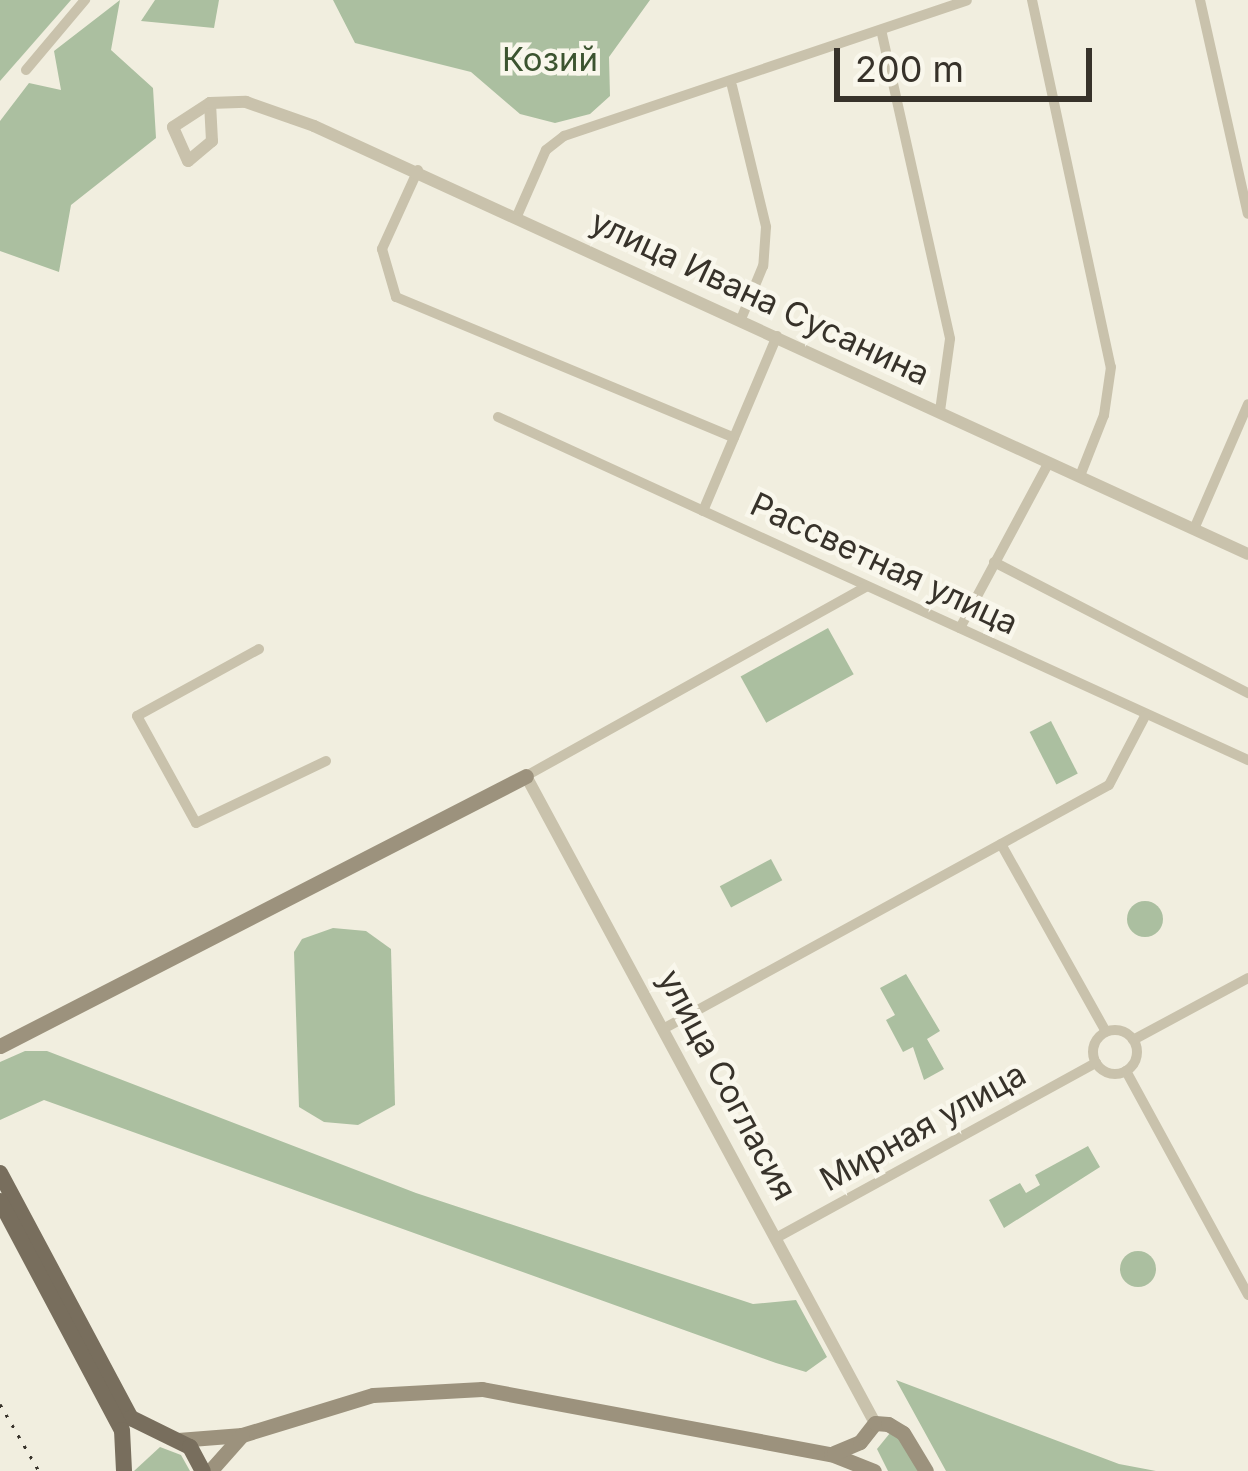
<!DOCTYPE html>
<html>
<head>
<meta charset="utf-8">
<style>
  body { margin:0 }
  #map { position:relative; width:1248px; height:1471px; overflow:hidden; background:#f1eedf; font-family:Inter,sans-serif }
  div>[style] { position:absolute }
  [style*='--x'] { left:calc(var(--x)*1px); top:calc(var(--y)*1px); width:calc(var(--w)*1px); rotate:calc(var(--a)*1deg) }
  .green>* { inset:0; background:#abbfa0; transform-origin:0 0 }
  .round { border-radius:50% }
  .minor>* { height:10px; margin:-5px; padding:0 5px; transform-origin:5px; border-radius:5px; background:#c9c2ac }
  .minor>.ring { margin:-5px; padding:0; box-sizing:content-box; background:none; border:10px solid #c9c2ac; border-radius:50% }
  .tertiary>* { height:12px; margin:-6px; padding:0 6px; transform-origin:6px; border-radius:6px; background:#c9c2ac }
  .secondary>* { height:15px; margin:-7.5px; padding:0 7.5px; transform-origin:7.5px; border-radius:7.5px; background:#9c927d }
  .primary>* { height:16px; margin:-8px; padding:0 8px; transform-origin:8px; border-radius:8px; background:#786e5d }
  .rail>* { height:3px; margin-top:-1.5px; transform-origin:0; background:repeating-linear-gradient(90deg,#37322a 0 3px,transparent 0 12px) }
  span { translate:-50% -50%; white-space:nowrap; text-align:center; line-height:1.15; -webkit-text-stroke:9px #f9f7ec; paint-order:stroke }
  .park-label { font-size:33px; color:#3c5430 }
  .street-label { font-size:33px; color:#37322a }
  .scale { position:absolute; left:834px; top:48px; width:258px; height:54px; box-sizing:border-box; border:6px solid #37322a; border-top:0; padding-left:15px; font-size:36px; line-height:42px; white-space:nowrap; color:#37322a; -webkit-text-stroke:9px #f9f7ec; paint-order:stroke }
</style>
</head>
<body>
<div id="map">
  <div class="green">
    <div style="clip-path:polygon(0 0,71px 0,0 81px)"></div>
    <div style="clip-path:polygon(120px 0,111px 50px,153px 88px,156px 138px,71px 205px,59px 272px,0 251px,0 121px,29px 83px,61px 90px,54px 51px)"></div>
    <div style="clip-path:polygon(155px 0,219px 0,214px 28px,141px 21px)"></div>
    <div style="clip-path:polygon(333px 0,650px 0,609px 57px,610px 96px,590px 114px,555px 123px,520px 114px,471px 72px,355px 43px)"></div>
    <div style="left:828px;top:628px;width:53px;height:100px;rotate:61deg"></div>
    <div style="left:1051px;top:721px;width:59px;height:24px;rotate:63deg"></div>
    <div style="left:771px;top:859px;width:24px;height:58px;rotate:62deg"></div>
    <div class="round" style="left:1127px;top:901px;width:36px;height:36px"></div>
    <div style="clip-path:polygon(333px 928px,366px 931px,391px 949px,395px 1105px,358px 1125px,324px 1122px,299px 1107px,294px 952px,302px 939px)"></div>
    <div style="clip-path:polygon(906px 974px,940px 1031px,927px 1039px,944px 1069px,924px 1080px,913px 1047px,903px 1052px,886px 1020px,895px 1015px,880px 988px)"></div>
    <div style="clip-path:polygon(25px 1051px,47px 1051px,416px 1193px,753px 1304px,796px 1300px,827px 1357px,806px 1372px,776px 1363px,44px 1100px,0 1120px,0 1062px)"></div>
    <div style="clip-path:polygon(1088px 1146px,1100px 1167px,1004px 1228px,989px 1200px,1020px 1183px,1026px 1193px,1040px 1185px,1035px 1175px)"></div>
    <div class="round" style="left:1120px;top:1251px;width:36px;height:36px"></div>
    <div style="clip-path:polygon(896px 1380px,1119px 1464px,1156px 1471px,946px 1471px)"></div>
    <div style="clip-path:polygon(890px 1433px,901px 1440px,918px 1471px,888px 1471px,877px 1449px)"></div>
    <div style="clip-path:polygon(160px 1447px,181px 1455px,190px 1471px,134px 1471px)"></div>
  </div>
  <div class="minor">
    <div style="--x:1032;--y:0;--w:375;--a:77.9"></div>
    <div style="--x:1111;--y:367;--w:49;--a:98.3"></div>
    <div style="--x:1104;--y:415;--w:66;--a:111.5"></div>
    <div style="--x:1200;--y:0;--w:219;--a:77.4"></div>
    <div style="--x:882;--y:34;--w:312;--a:77.4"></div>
    <div style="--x:950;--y:339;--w:73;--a:97.9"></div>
    <div style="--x:26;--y:70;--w:92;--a:-49.9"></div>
    <div style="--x:732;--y:86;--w:145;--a:76.4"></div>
    <div style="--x:766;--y:227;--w:39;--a:94"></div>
    <div style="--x:763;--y:266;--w:57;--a:112.5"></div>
    <div style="--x:418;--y:170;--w:87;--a:114.5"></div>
    <div style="--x:382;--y:249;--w:50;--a:73.7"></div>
    <div style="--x:396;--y:297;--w:366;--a:22.6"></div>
    <div style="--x:517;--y:216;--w:72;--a:-66.3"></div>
    <div style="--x:546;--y:150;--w:23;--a:-38"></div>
    <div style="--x:564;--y:136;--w:425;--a:-18.6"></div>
    <div style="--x:498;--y:417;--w:825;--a:24.58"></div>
    <div style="--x:703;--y:511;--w:190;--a:-67.1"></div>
    <div style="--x:1194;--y:529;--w:136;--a:-66.6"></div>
    <div style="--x:994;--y:562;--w:286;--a:27.3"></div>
    <div style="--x:960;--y:628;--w:188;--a:-61.8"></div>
    <div style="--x:259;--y:649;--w:139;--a:151.2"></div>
    <div style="--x:137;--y:716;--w:122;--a:61.1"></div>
    <div style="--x:196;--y:823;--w:144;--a:-25.5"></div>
    <div style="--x:526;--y:776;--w:390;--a:-29.1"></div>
    <div style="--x:1001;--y:844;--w:215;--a:60.8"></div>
    <div style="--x:663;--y:1029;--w:508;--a:-28.68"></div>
    <div style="--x:1109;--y:785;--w:78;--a:-62.4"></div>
    <div class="ring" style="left:1093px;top:1030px;width:34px;height:34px"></div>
    <div style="--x:1133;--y:1040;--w:131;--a:-28.3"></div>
    <div style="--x:1126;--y:1071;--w:255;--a:61.4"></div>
    <div style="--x:776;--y:1238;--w:365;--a:-28.7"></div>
  </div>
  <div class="tertiary">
    <div style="--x:210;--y:103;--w:38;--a:87"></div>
    <div style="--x:212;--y:141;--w:31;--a:140"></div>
    <div style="--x:188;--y:161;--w:37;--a:-114"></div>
    <div style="--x:173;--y:127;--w:44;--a:-33"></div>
    <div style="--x:210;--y:103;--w:36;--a:-2"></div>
    <div style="--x:246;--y:102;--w:72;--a:19.4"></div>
    <div style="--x:314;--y:126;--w:1027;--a:24.62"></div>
    <div style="--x:526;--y:776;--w:735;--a:61.66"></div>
  </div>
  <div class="secondary">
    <div style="--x:0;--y:1046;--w:591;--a:-27.17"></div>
    <div style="--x:178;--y:1440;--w:64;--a:-4.5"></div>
    <div style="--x:242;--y:1435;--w:137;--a:-17"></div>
    <div style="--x:373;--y:1395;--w:109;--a:-3.2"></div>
    <div style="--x:482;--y:1389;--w:355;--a:10.6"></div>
    <div style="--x:831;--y:1454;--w:46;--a:21.6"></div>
    <div style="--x:834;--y:1453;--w:28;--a:-23"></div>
    <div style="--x:860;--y:1442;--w:24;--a:-52"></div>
    <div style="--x:875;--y:1423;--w:13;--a:4"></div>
    <div style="--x:888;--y:1424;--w:17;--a:31"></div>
    <div style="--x:903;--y:1433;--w:44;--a:58.8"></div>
    <div style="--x:210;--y:1471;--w:48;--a:-48.4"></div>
  </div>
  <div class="primary">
    <div style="--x:0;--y:1173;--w:278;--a:61.9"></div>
    <div style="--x:131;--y:1418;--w:66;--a:26.2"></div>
    <div style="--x:190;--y:1447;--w:27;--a:62"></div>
    <div style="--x:0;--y:1201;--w:259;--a:62"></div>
    <div style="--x:122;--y:1430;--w:41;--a:87.2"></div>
  </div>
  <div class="rail">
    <div style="--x:0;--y:1404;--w:78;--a:59.8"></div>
  </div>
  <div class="park-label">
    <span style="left:550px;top:60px">Козий</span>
  </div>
  <div class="street-label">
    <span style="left:760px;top:298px;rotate:25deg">улица Ивана Сусанина</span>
    <span style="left:884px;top:564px;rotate:25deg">Рассветная улица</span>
    <span style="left:727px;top:1085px;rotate:62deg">улица Согласия</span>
    <span style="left:923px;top:1127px;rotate:-29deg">Мирная улица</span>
  </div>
  <div class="scale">200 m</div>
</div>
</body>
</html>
